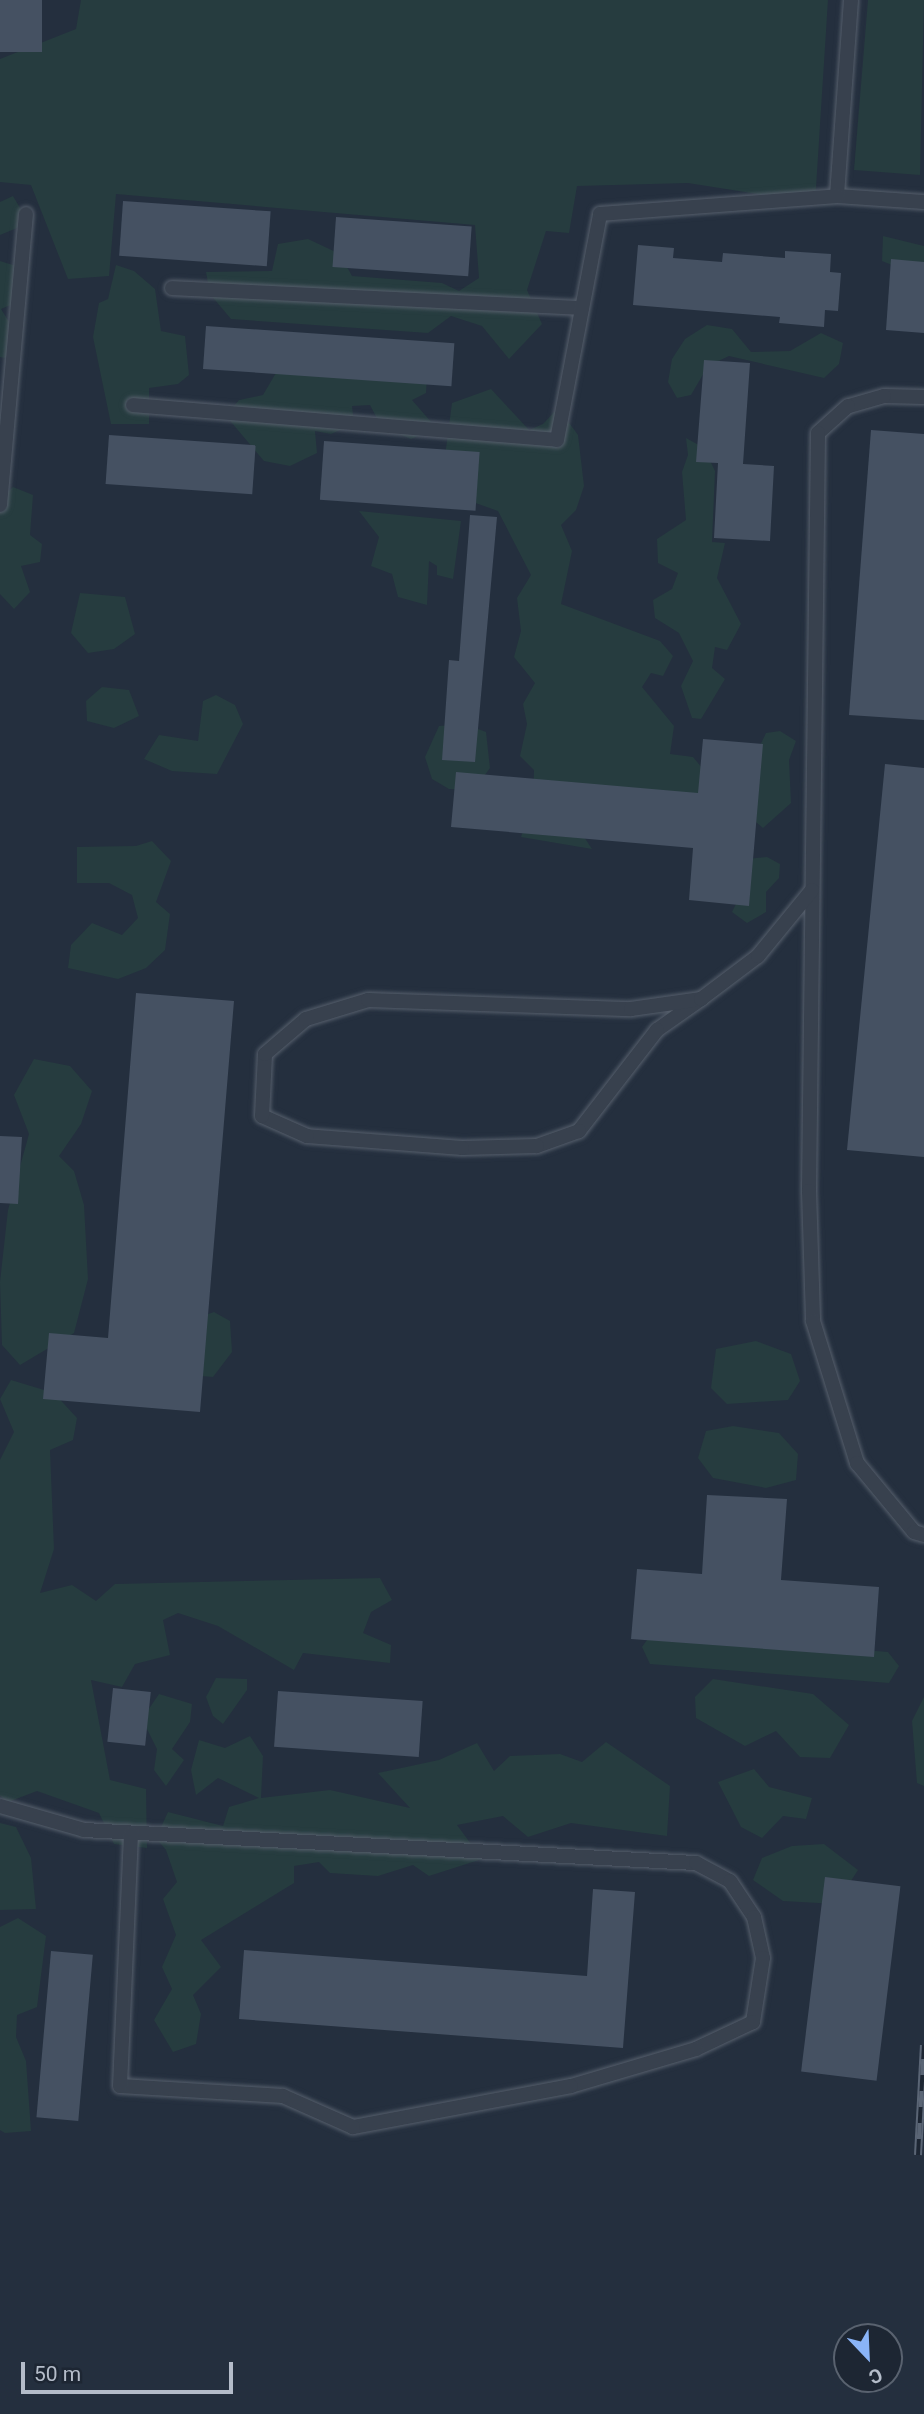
<!DOCTYPE html>
<html>
<head>
<meta charset="utf-8">
<style>
  body { margin:0 }
  #map { position:relative; width:924px; height:2414px; overflow:hidden; background:#242f3e; font-family:Roboto,sans-serif }
  div>[style] { position:absolute }
  [style*='--x'] { left:calc(var(--x)*1px); top:calc(var(--y)*1px); width:calc(var(--w)*1px); rotate:calc(var(--a)*1deg) }
  .green>* { inset:0; background:#263c3f }
  .building>* { inset:0; background:#455162; transform-origin:0 0 }
  .roads { filter:drop-shadow(0 0 2px #565f6c) drop-shadow(0 0 2px #565f6c) }
  .service>* { height:14px; margin:-7px; padding:0 7px; transform-origin:7px; border-radius:7px; background:#38414e }
  .rail>* { height:8px; margin-top:-4px; transform-origin:0; background:repeating-linear-gradient(90deg,#1d2633 0 16px,#5a6575 0 32px); box-sizing:border-box; border-block:2px solid #5a6575 }
  span { translate:-50% -50%; white-space:nowrap; text-align:center; line-height:1.15; -webkit-text-stroke:7px #1d2633; paint-order:stroke }
  .north { position:absolute; left:833px; top:2323px; width:70px; height:70px; box-sizing:border-box; background:#1d2633; border:2px solid #59626f; border-radius:50%; rotate:157deg; font-size:19px; font-weight:700; line-height:28px; text-align:center; color:#b4bcc9 }
  .north::after { content:''; display:block; margin:auto; width:24px; height:32px; background:#8ab4f8; clip-path:polygon(50% 0,100% 100%,50% 72%,0 100%) }
  .scale { position:absolute; left:21px; top:2362px; width:212px; height:32px; box-sizing:border-box; border:4px solid #b4bcc9; border-top:0; padding-left:9px; font-size:21px; line-height:24px; white-space:nowrap; color:#b4bcc9; -webkit-text-stroke:5px #1d2633; paint-order:stroke }
</style>
</head>
<body>
<div id="map">
  <div class="green">
    <div style="clip-path:polygon(81px 0,828px 0,815px 203px,688px 183px,577px 186px,569px 233px,546px 231px,527px 290px,542px 324px,509px 359px,482px 326px,451px 316px,428px 333px,231px 319px,210px 294px,206px 272px,272px 271px,278px 244px,308px 239px,340px 254px,352px 276px,442px 283px,459px 291px,479px 278px,475px 225px,116px 194px,109px 276px,68px 279px,31px 185px,0 182px,0 59px,76px 29px)"></div>
    <div style="clip-path:polygon(868px 0,924px 0,920px 175px,854px 170px)"></div>
    <div style="clip-path:polygon(13px 196px,23px 213px,17px 228px,0 235px,0 202px)"></div>
    <div style="clip-path:polygon(883px 236px,924px 246px,924px 278px,882px 261px)"></div>
    <div style="clip-path:polygon(0 261px,16px 266px,25px 299px,1px 309px,11px 325px,11px 351px,5px 358px,0 357px)"></div>
    <div style="clip-path:polygon(116px 265px,134px 271px,155px 289px,161px 331px,185px 336px,189px 375px,178px 384px,149px 388px,149px 424px,111px 424px,93px 337px,99px 303px,108px 299px)"></div>
    <div style="clip-path:polygon(707px 325px,732px 329px,751px 352px,790px 351px,821px 333px,843px 343px,839px 364px,824px 378px,729px 356px,708px 366px,691px 395px,677px 398px,668px 382px,672px 359px,685px 339px)"></div>
    <div style="clip-path:polygon(280px 366px,427px 375px,426px 393px,412px 400px,432px 423px,430px 431px,411px 439px,381px 426px,370px 405px,352px 406px,354px 424px,331px 434px,315px 431px,317px 453px,290px 466px,264px 461px,226px 416px,239px 400px,263px 395px)"></div>
    <div style="clip-path:polygon(491px 389px,529px 430px,543px 424px,558px 408px,578px 435px,584px 486px,576px 510px,561px 525px,572px 551px,561px 604px,660px 641px,673px 656px,663px 676px,651px 673px,642px 687px,674px 726px,670px 754px,693px 757px,708px 775px,706px 797px,569px 814px,592px 849px,521px 837px,533px 800px,534px 770px,520px 756px,527px 724px,523px 704px,535px 683px,514px 657px,521px 631px,517px 598px,531px 575px,498px 511px,470px 501px,445px 456px,452px 403px)"></div>
    <div style="clip-path:polygon(686px 438px,704px 448px,715px 471px,712px 542px,725px 543px,717px 578px,741px 624px,727px 650px,715px 647px,712px 668px,725px 679px,701px 719px,692px 718px,681px 686px,693px 661px,679px 633px,655px 618px,653px 600px,672px 589px,678px 573px,658px 563px,657px 539px,686px 520px,682px 472px,688px 455px)"></div>
    <div style="clip-path:polygon(13px 487px,33px 495px,30px 535px,42px 544px,40px 562px,21px 566px,30px 592px,14px 609px,0 594px,0 499px)"></div>
    <div style="clip-path:polygon(359px 511px,461px 521px,453px 579px,437px 575px,437px 566px,429px 561px,427px 605px,398px 597px,392px 574px,371px 566px,379px 537px)"></div>
    <div style="clip-path:polygon(80px 593px,125px 597px,135px 634px,114px 649px,88px 653px,71px 633px)"></div>
    <div style="clip-path:polygon(102px 687px,129px 690px,139px 716px,114px 728px,87px 721px,86px 701px)"></div>
    <div style="clip-path:polygon(216px 695px,235px 705px,243px 724px,217px 774px,172px 771px,144px 759px,159px 735px,198px 741px,203px 701px)"></div>
    <div style="clip-path:polygon(465px 724px,486px 732px,490px 768px,474px 790px,449px 789px,432px 779px,425px 757px,439px 726px)"></div>
    <div style="clip-path:polygon(780px 731px,796px 741px,789px 760px,791px 803px,763px 828px,750px 817px,756px 754px,766px 733px)"></div>
    <div style="clip-path:polygon(152px 841px,171px 861px,156px 902px,170px 914px,165px 950px,146px 968px,118px 979px,68px 968px,71px 945px,92px 923px,122px 935px,138px 918px,132px 895px,109px 883px,77px 883px,77px 847px,136px 846px)"></div>
    <div style="clip-path:polygon(767px 857px,780px 864px,779px 878px,766px 892px,766px 912px,747px 923px,732px 912px,743px 890px,747px 859px)"></div>
    <div style="clip-path:polygon(34px 1059px,70px 1066px,92px 1091px,81px 1124px,59px 1156px,74px 1171px,84px 1205px,88px 1279px,74px 1333px,20px 1365px,2px 1345px,0 1282px,8px 1210px,29px 1134px,14px 1095px)"></div>
    <div style="clip-path:polygon(214px 1312px,230px 1321px,232px 1352px,213px 1377px,189px 1375px,191px 1320px)"></div>
    <div style="clip-path:polygon(756px 1341px,791px 1354px,800px 1381px,788px 1400px,727px 1404px,711px 1388px,716px 1349px)"></div>
    <div style="clip-path:polygon(11px 1380px,54px 1393px,77px 1418px,73px 1440px,50px 1450px,54px 1549px,40px 1593px,72px 1585px,96px 1601px,115px 1584px,380px 1578px,392px 1600px,371px 1612px,363px 1633px,391px 1645px,390px 1663px,303px 1653px,294px 1670px,218px 1626px,178px 1613px,163px 1620px,170px 1655px,135px 1664px,122px 1687px,91px 1680px,110px 1780px,146px 1789px,147px 1848px,114px 1844px,99px 1813px,37px 1791px,8px 1802px,0 1796px,0 1460px,14px 1432px,0 1399px)"></div>
    <div style="clip-path:polygon(733px 1426px,779px 1433px,798px 1454px,796px 1480px,766px 1488px,713px 1478px,698px 1458px,706px 1431px)"></div>
    <div style="clip-path:polygon(652px 1633px,888px 1652px,899px 1666px,889px 1683px,650px 1664px,642px 1647px)"></div>
    <div style="clip-path:polygon(216px 1678px,247px 1679px,247px 1690px,223px 1724px,213px 1716px,206px 1697px)"></div>
    <div style="clip-path:polygon(713px 1679px,813px 1694px,849px 1725px,830px 1758px,800px 1757px,776px 1731px,745px 1746px,696px 1718px,695px 1697px)"></div>
    <div style="clip-path:polygon(159px 1694px,192px 1704px,190px 1722px,172px 1749px,184px 1760px,166px 1786px,154px 1770px,157px 1749px,142px 1719px)"></div>
    <div style="clip-path:polygon(924px 1697px,924px 1786px,917px 1783px,912px 1721px)"></div>
    <div style="clip-path:polygon(250px 1736px,263px 1756px,261px 1798px,330px 1790px,410px 1808px,378px 1773px,439px 1760px,477px 1743px,494px 1771px,510px 1756px,560px 1754px,582px 1762px,606px 1742px,670px 1786px,667px 1836px,571px 1823px,528px 1837px,503px 1816px,457px 1825px,482px 1859px,429px 1876px,413px 1865px,378px 1876px,330px 1873px,319px 1862px,294px 1866px,294px 1883px,201px 1940px,221px 1967px,193px 1995px,201px 2014px,196px 2044px,173px 2052px,154px 2020px,172px 1989px,162px 1967px,176px 1935px,163px 1899px,177px 1882px,166px 1850px,156px 1838px,168px 1812px,223px 1826px,229px 1807px,259px 1798px,218px 1778px,196px 1795px,191px 1770px,199px 1740px,225px 1748px)"></div>
    <div style="clip-path:polygon(754px 1769px,769px 1787px,812px 1798px,806px 1819px,783px 1816px,762px 1838px,741px 1827px,718px 1782px)"></div>
    <div style="clip-path:polygon(0 1823px,16px 1827px,31px 1858px,36px 1909px,0 1910px)"></div>
    <div style="clip-path:polygon(824px 1844px,858px 1870px,836px 1904px,783px 1901px,753px 1880px,762px 1858px,792px 1846px)"></div>
    <div style="clip-path:polygon(18px 1918px,46px 1936px,37px 2007px,17px 2015px,16px 2037px,26px 2061px,31px 2131px,5px 2133px,0 2130px,0 1927px)"></div>
  </div>
  <div class="building">
    <div style="left:0;top:0;width:42px;height:52px"></div>
    <div style="left:123px;top:201px;width:148px;height:55px;rotate:4deg"></div>
    <div style="left:336px;top:217px;width:136px;height:50px;rotate:4deg"></div>
    <div style="clip-path:polygon(638px 245px,674px 248px,673px 258px,722px 262px,723px 253px,785px 258px,785px 251px,831px 254px,830px 272px,841px 273px,838px 311px,825px 310px,824px 327px,779px 323px,780px 317px,633px 305px)"></div>
    <div style="clip-path:polygon(891px 259px,924px 262px,924px 333px,886px 330px)"></div>
    <div style="left:206px;top:326px;width:249px;height:43px;rotate:4deg"></div>
    <div style="clip-path:polygon(704px 360px,750px 363px,743px 464px,774px 466px,770px 541px,714px 538px,718px 463px,696px 462px)"></div>
    <div style="clip-path:polygon(871px 430px,924px 434px,924px 720px,849px 715px)"></div>
    <div style="left:109px;top:435px;width:147px;height:49px;rotate:4deg"></div>
    <div style="left:324px;top:441px;width:156px;height:59px;rotate:4deg"></div>
    <div style="clip-path:polygon(470px 515px,497px 517px,475px 762px,442px 760px,449px 660px,459px 661px)"></div>
    <div style="clip-path:polygon(703px 739px,763px 744px,749px 906px,689px 900px,693px 848px,451px 827px,456px 772px,698px 793px)"></div>
    <div style="clip-path:polygon(885px 764px,924px 768px,924px 1157px,847px 1150px)"></div>
    <div style="clip-path:polygon(136px 993px,234px 1001px,200px 1412px,43px 1399px,49px 1333px,108px 1338px)"></div>
    <div style="clip-path:polygon(0 1136px,22px 1137px,18px 1204px,0 1203px)"></div>
    <div style="clip-path:polygon(707px 1495px,787px 1499px,781px 1580px,879px 1587px,874px 1657px,631px 1639px,637px 1569px,702px 1574px)"></div>
    <div style="left:113px;top:1688px;width:38px;height:54px;rotate:6deg"></div>
    <div style="left:278px;top:1691px;width:145px;height:56px;rotate:4deg"></div>
    <div style="left:825px;top:1877px;width:76px;height:196px;rotate:7deg"></div>
    <div style="clip-path:polygon(593px 1889px,635px 1892px,623px 2048px,239px 2019px,244px 1950px,587px 1976px)"></div>
    <div style="left:51px;top:1951px;width:42px;height:167px;rotate:5deg"></div>
  </div>
  <div class="roads">
    <div class="service">
      <div style="--x:851;--y:0;--w:196;--a:94.1"></div>
      <div style="--x:837;--y:196;--w:87;--a:3.9"></div>
      <div style="--x:172;--y:288;--w:410;--a:2.8"></div>
      <div style="--x:924;--y:397;--w:40;--a:-178.6"></div>
      <div style="--x:884;--y:396;--w:37;--a:164"></div>
      <div style="--x:848;--y:406;--w:40;--a:138"></div>
      <div style="--x:818;--y:433;--w:758;--a:90.68"></div>
      <div style="--x:809;--y:1191;--w:130;--a:88.2"></div>
      <div style="--x:813;--y:1321;--w:149;--a:72.8"></div>
      <div style="--x:857;--y:1463;--w:89;--a:50.4"></div>
      <div style="--x:914;--y:1532;--w:10;--a:17"></div>
      <div style="--x:133;--y:405;--w:425;--a:4.7"></div>
      <div style="--x:557;--y:440;--w:230;--a:-79.2"></div>
      <div style="--x:600;--y:214;--w:238;--a:-4.3"></div>
      <div style="--x:0;--y:505;--w:292;--a:-84.9"></div>
      <div style="--x:701;--y:999;--w:54;--a:144.8"></div>
      <div style="--x:657;--y:1030;--w:128;--a:127.7"></div>
      <div style="--x:579;--y:1131;--w:45;--a:160.3"></div>
      <div style="--x:537;--y:1146;--w:75;--a:178.5"></div>
      <div style="--x:462;--y:1148;--w:155;--a:-175.6"></div>
      <div style="--x:307;--y:1136;--w:49;--a:-156"></div>
      <div style="--x:262;--y:1116;--w:62;--a:-87.2"></div>
      <div style="--x:265;--y:1054;--w:54;--a:-40.5"></div>
      <div style="--x:306;--y:1019;--w:65;--a:-17"></div>
      <div style="--x:368;--y:1000;--w:263;--a:2"></div>
      <div style="--x:631;--y:1009;--w:71;--a:-8.1"></div>
      <div style="--x:701;--y:999;--w:71;--a:-37"></div>
      <div style="--x:758;--y:956;--w:85;--a:-50.7"></div>
      <div style="--x:0;--y:1806;--w:87;--a:15.9"></div>
      <div style="--x:84;--y:1830;--w:613;--a:3.09"></div>
      <div style="--x:696;--y:1863;--w:38;--a:28"></div>
      <div style="--x:730;--y:1881;--w:43;--a:56.3"></div>
      <div style="--x:754;--y:1917;--w:42;--a:77.6"></div>
      <div style="--x:763;--y:1958;--w:65;--a:98.9"></div>
      <div style="--x:753;--y:2022;--w:63;--a:154.7"></div>
      <div style="--x:696;--y:2049;--w:130;--a:163.5"></div>
      <div style="--x:571;--y:2086;--w:222;--a:169.3"></div>
      <div style="--x:353;--y:2127;--w:77;--a:-156.1"></div>
      <div style="--x:283;--y:2096;--w:163;--a:-176.5"></div>
      <div style="--x:120;--y:2086;--w:253;--a:-87.5"></div>
    </div>
  </div>
  <div class="rail">
    <div style="--x:918;--y:2155;--w:110;--a:-86.9"></div>
  </div>
  <div class="north">С</div>
  <div class="scale">50 m</div>
</div>
</body>
</html>
